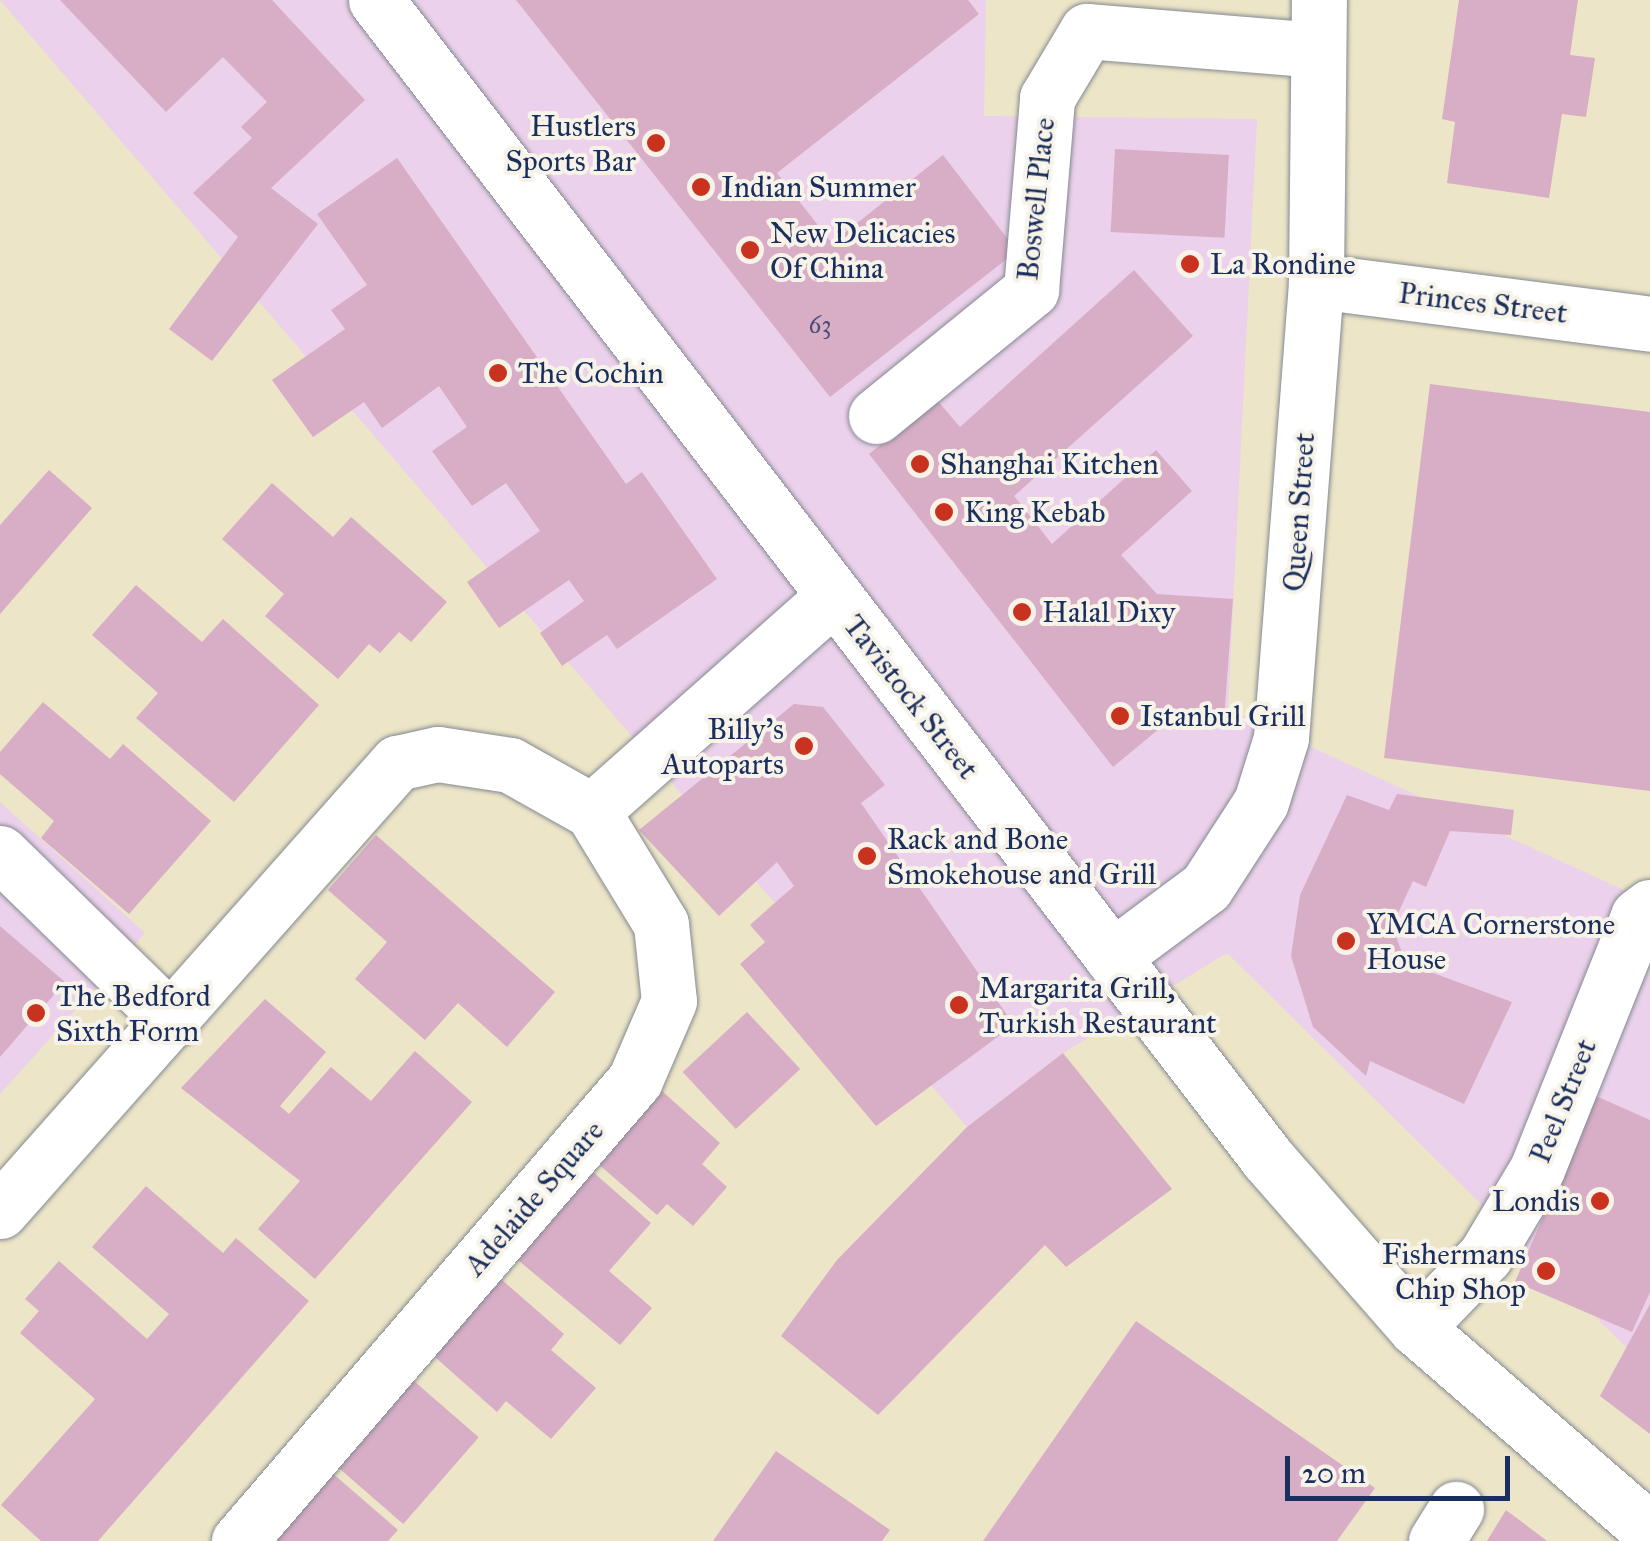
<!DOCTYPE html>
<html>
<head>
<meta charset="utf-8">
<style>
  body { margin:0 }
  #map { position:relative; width:1650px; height:1541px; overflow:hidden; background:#ece5c7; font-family:"IM FELL Great Primer",serif }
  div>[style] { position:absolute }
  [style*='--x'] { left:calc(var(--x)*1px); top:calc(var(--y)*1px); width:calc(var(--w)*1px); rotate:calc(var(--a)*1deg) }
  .built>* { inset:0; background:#ebd1eb }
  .building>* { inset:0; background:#d8adc6; transform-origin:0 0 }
  .roads { filter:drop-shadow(0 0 2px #848a92) drop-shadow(0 0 2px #848a92) }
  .minor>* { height:55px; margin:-27.5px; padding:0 27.5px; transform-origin:27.5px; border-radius:27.5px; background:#fff }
  .major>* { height:55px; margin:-27.5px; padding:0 27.5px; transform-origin:27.5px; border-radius:27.5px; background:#fff }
  .dots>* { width:28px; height:28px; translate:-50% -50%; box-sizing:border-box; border:5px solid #f7f3e8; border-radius:50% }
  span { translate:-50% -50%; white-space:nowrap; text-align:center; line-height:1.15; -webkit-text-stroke:8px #f7f3e8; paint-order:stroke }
  .number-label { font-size:25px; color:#4a4e78 }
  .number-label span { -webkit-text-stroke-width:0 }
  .poi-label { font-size:30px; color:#1b2f5e }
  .right { translate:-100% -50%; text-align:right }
  .left { translate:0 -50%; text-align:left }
  .street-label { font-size:30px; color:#1b2f5e }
  .scale { position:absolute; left:1285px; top:1456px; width:225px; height:45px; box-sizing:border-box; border:5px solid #1b2f5e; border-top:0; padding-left:12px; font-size:30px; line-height:35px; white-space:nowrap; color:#1b2f5e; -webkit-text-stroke:8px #f7f3e8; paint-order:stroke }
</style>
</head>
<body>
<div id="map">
  <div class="built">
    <div style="clip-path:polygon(0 0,986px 0,984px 116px,1257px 119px,1228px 709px,1650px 902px,1650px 1371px,1227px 953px,1063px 1053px,967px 1127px)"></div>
    <div style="clip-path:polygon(0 802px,145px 933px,0 1094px)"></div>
  </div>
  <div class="building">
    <div style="clip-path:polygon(60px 0,272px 0,365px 100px,271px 188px,318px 224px,212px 361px,169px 329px,238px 237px,193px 193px,252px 138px,241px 127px,267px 102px,223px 57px,166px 112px)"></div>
    <div style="clip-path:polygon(516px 0,968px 0,979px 14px,777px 173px,832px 243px,943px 155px,1017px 251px,830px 397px)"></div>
    <div style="clip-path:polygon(1459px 0,1578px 0,1570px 55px,1595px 58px,1586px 117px,1562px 114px,1549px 198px,1447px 183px,1455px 122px,1442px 119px)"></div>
    <div style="left:1115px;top:149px;width:114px;height:83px;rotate:3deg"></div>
    <div style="clip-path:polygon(397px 158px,626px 484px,642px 472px,717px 579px,617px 649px,607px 635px,562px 666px,540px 633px,584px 601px,569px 580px,499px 628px,467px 582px,540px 531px,506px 483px,472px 506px,432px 451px,467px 427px,439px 386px,382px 428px,364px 402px,313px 437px,272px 380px,345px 329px,331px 310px,367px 285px,317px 214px)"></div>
    <div style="clip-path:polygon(1134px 270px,1193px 336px,1014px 496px,1052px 544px,1156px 450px,1192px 491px,1121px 555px,1157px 594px,1233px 599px,1224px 719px,1177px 714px,1113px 767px,869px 454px,937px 400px,960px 427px)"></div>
    <div style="clip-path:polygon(1430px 384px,1650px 412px,1650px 791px,1384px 758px)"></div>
    <div style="clip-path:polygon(49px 470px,92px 508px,0 614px,0 525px)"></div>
    <div style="clip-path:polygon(272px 483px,333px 537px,351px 517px,447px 602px,411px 642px,399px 632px,380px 653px,369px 644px,338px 679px,265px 616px,284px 594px,222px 539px)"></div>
    <div style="clip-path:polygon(136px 585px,202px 642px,223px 619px,319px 705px,234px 802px,136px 718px,158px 693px,92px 635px)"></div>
    <div style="clip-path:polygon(43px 702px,110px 759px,123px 744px,211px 821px,129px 914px,41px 838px,54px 821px,0 774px,0 752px)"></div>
    <div style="clip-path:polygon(794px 704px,823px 707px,885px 785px,861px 803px,1014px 1025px,876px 1126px,740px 964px,765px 942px,750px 925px,794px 886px,777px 862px,719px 916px,639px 830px)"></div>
    <div style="clip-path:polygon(1397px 794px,1514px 810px,1511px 835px,1450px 831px,1426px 887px,1413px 881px,1392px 926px,1406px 963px,1512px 1002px,1464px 1104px,1370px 1061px,1366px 1076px,1313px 1027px,1291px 956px,1300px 895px,1347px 795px,1389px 810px)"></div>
    <div style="clip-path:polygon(376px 835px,555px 992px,507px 1047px,458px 1003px,425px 1040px,355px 979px,387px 942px,328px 890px)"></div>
    <div style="clip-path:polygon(0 926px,65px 982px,0 1057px)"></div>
    <div style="clip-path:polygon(265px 999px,326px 1052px,280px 1106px,289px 1114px,331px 1067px,371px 1101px,415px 1051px,472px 1102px,315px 1279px,258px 1229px,300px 1181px,181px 1088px)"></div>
    <div style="left:747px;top:1012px;width:78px;height:88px;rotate:47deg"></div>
    <div style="clip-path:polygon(1063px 1053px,1172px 1189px,1066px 1267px,1045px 1245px,878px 1415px,781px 1336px,837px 1260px,967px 1127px)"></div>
    <div style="clip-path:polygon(653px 1083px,720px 1143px,702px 1164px,727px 1187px,693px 1226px,667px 1204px,657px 1215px,589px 1156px)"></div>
    <div style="clip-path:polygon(1596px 1096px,1650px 1120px,1650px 1292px,1632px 1332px,1515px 1282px)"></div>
    <div style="clip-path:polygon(584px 1164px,651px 1223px,609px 1271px,652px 1308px,620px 1345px,507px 1251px)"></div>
    <div style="clip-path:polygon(146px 1186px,223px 1253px,236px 1238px,309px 1301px,98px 1541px,41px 1541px,1px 1505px,95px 1399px,20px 1333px,39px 1311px,25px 1299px,59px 1261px,147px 1339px,169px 1314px,92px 1247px)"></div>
    <div style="clip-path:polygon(495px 1274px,564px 1334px,551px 1350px,596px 1388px,551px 1439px,506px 1401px,497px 1412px,427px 1350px)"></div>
    <div style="clip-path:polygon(1650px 1304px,1650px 1434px,1600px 1396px)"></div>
    <div style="clip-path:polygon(1136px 1321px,1375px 1488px,1337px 1541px,983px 1541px)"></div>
    <div style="left:407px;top:1375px;width:95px;height:115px;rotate:41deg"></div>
    <div style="clip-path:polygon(776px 1451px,890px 1530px,882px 1541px,713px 1541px)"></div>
    <div style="clip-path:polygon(330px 1471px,398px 1530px,388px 1541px,268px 1541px)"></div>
    <div style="clip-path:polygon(1506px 1510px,1547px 1541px,1487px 1541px)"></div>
  </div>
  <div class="roads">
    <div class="minor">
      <div style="--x:1316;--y:281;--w:337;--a:7.3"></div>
      <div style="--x:876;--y:416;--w:200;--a:-39.1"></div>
      <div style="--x:1031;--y:290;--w:193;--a:-85.2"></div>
      <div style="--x:1047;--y:98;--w:78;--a:-59.2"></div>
      <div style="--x:1087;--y:31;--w:230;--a:4.7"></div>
      <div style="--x:592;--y:811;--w:322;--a:-41.6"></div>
      <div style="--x:0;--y:853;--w:240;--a:44.3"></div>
      <div style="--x:1112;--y:957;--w:117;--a:-36.7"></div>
      <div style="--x:1206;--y:887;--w:101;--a:-57.1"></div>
      <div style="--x:1261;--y:802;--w:67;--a:-72.6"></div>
      <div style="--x:1281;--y:738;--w:458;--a:-85.6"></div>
      <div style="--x:1316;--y:281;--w:281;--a:-89.4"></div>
      <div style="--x:0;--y:1211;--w:599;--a:-48.45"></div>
      <div style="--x:397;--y:763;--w:42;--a:-12.4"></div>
      <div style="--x:438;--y:754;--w:73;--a:8.7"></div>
      <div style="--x:510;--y:765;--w:94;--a:29.3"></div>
      <div style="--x:592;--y:811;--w:132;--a:58.6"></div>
      <div style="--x:661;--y:924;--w:77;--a:84.1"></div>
      <div style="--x:669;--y:1001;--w:86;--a:113.3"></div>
      <div style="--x:635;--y:1080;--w:608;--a:130.66"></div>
      <div style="--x:1416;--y:1328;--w:100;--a:-46.2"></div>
      <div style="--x:1485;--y:1256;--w:101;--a:-59.1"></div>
      <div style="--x:1537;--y:1169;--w:272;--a:-68.2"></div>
      <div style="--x:1638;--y:916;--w:15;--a:-37"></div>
      <div style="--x:1436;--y:1541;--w:38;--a:-58"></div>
    </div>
    <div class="major">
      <div style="--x:376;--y:0;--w:1461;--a:52.42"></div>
      <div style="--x:1267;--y:1158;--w:226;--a:48.8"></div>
      <div style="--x:1416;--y:1328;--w:310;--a:40.9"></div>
    </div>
  </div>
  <div class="dots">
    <div style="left:656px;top:143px;background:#c8321e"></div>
    <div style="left:701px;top:187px;background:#c8321e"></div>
    <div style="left:750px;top:250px;background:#c8321e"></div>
    <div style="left:1190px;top:264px;background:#c8321e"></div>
    <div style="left:498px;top:373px;background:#c8321e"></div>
    <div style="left:920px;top:464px;background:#c8321e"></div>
    <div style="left:944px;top:512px;background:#c8321e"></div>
    <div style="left:1022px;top:612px;background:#c8321e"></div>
    <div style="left:1120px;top:716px;background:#c8321e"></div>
    <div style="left:804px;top:746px;background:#c8321e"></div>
    <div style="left:867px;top:856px;background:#c8321e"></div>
    <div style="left:1346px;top:941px;background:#c8321e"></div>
    <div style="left:959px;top:1005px;background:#c8321e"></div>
    <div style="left:36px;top:1013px;background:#c8321e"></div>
    <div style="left:1600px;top:1201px;background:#c8321e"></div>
    <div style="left:1546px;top:1271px;background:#c8321e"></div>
  </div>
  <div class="number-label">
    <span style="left:820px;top:325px">63</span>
  </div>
  <div class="poi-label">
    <span class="right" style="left:636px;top:143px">Hustlers<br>Sports Bar</span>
    <span class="left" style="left:721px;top:187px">Indian Summer</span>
    <span class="left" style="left:770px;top:250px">New Delicacies<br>Of China</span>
    <span class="left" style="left:1210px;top:264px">La Rondine</span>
    <span class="left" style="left:518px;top:373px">The Cochin</span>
    <span class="left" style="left:940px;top:464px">Shanghai Kitchen</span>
    <span class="left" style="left:964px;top:512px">King Kebab</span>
    <span class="left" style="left:1042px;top:612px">Halal Dixy</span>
    <span class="left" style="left:1140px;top:716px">Istanbul Grill</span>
    <span class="right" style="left:784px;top:746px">Billy's<br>Autoparts</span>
    <span class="left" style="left:887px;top:856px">Rack and Bone<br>Smokehouse and Grill</span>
    <span class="left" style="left:1366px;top:941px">YMCA Cornerstone<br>House</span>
    <span class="left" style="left:979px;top:1005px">Margarita Grill,<br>Turkish Restaurant</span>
    <span class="left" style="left:56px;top:1013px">The Bedford<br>Sixth Form</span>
    <span class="right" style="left:1580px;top:1201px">Londis</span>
    <span class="right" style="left:1526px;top:1271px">Fishermans<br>Chip Shop</span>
  </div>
  <div class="street-label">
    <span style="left:1036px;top:199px;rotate:-84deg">Boswell Place</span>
    <span style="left:1483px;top:303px;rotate:7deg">Princes Street</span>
    <span style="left:1299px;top:512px;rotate:-86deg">Queen Street</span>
    <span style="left:911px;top:697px;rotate:52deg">Tavistock Street</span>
    <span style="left:1563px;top:1101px;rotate:-68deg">Peel Street</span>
    <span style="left:534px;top:1198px;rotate:-49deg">Adelaide Square</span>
  </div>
  <div class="scale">20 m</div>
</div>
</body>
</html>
